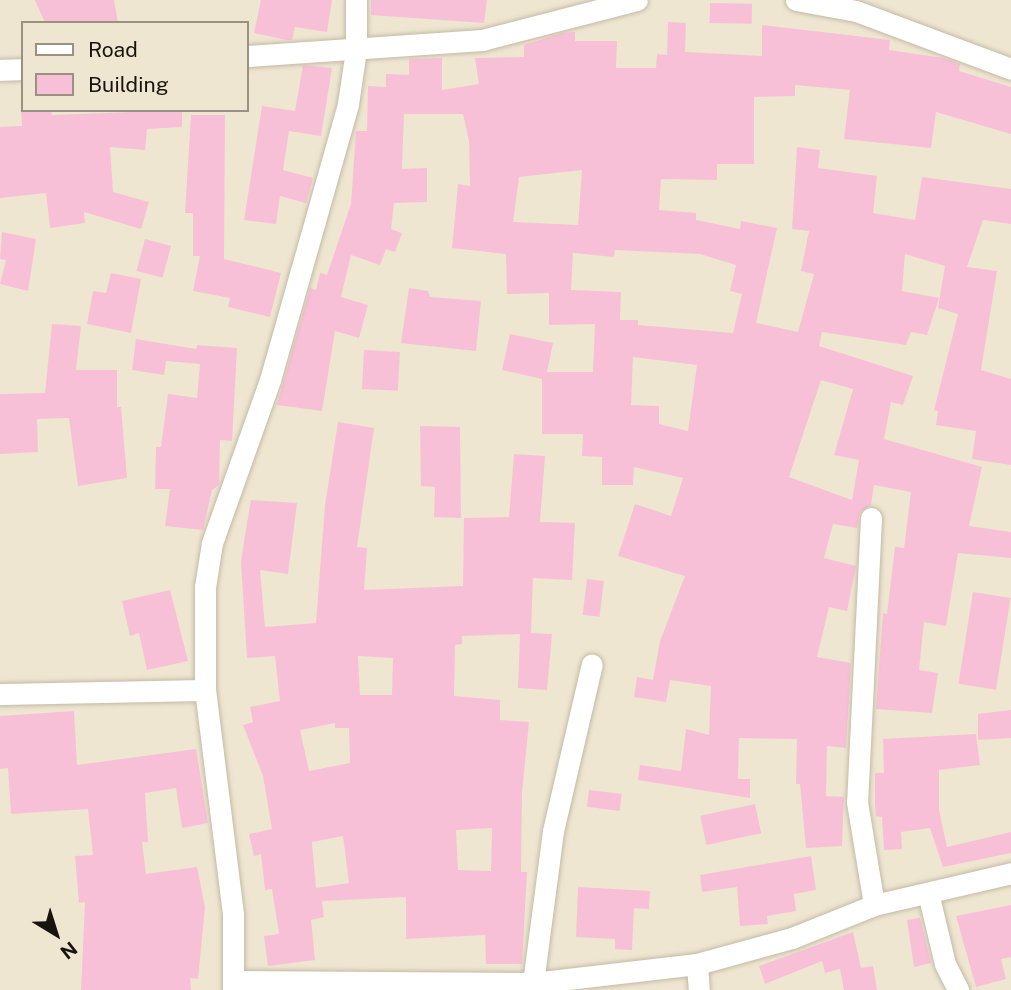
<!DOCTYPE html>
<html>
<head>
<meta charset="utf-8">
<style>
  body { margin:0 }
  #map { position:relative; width:1011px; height:990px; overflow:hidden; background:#efe6d1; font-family:"Public Sans",sans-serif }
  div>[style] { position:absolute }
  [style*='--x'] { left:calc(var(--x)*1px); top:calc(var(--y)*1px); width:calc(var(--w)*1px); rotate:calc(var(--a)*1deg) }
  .building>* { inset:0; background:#f8c0d7; transform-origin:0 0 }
  .roads { filter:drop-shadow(0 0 2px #c3baa6) drop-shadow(0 0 2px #c3baa6) }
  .minor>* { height:21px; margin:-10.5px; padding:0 10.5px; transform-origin:10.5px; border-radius:10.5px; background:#fff }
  span { translate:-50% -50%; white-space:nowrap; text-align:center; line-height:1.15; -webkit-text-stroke:7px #efe6d1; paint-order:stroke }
  .legend { position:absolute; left:21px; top:21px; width:228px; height:91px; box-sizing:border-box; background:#efe6d1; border:2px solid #999283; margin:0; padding:9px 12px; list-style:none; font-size:21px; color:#17140d }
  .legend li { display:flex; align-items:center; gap:14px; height:35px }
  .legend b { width:35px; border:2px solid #999283 }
  .north { position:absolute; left:21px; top:899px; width:70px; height:70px; -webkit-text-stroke:5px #efe6d1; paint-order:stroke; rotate:142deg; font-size:19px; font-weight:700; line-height:28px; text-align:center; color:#17140d }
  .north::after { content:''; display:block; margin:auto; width:24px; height:32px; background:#17140d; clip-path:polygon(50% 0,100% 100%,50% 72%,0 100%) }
</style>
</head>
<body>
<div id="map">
  <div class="building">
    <div style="clip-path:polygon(35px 0,114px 0,118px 23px,45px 23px)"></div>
    <div style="clip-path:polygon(261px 0,332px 0,327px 32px,295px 27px,292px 40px,287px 40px,254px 33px)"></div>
    <div style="clip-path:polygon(371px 0,487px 0,484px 23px,371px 15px)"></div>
    <div style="left:710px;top:3px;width:42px;height:20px;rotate:1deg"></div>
    <div style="clip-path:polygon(evenodd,668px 22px,686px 23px,685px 52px,762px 56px,762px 25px,890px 40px,889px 50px,943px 58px,960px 64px,959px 71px,1011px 87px,1011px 134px,936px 112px,931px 148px,844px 139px,850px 90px,795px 85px,795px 96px,754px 97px,754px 164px,717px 164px,717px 180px,661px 179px,659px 210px,696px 213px,696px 220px,740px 229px,741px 221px,777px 228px,756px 323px,798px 332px,814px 274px,801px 271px,809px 231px,792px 229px,797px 147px,820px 150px,818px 168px,877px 176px,873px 213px,915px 220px,922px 177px,1011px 189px,1011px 224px,983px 220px,967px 267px,997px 271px,981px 370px,1011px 379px,1011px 465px,972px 459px,976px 431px,936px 425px,938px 411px,934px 410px,958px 314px,938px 308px,945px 266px,905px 254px,902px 291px,939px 298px,927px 335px,911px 332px,906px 345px,822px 332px,819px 346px,913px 376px,903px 405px,891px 402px,884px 439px,982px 467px,969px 526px,1011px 532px,1011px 558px,958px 553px,946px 626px,924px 622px,919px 670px,938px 673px,932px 713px,876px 709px,883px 613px,887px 614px,895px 547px,904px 548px,911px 492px,874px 485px,871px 505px,860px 512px,857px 528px,833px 524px,824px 558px,856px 566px,847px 611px,829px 607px,817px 657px,851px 663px,846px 748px,827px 746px,826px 796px,844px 797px,842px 846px,806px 848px,800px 784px,796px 784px,797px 739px,739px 738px,738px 779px,750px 779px,750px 798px,638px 780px,640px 765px,681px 771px,686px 729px,709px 735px,711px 686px,670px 680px,666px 702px,634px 697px,637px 677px,653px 680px,660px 641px,685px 576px,618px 556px,635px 504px,671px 516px,683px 478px,634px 467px,633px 485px,602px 485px,602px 457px,582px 456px,583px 434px,542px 434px,542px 379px,502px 370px,510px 334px,553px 343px,547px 372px,593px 372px,595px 324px,549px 325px,549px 293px,507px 294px,506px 254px,452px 248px,458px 184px,470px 186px,469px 141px,463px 114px,404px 114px,402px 169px,427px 168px,427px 202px,394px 203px,391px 229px,402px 233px,395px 252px,386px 249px,380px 265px,351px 255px,341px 297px,368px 305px,359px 338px,335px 331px,322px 411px,277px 405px,310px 288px,316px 290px,320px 273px,327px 275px,351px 204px,356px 131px,367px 131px,368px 86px,386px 87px,386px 74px,409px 75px,409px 59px,442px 58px,442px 90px,479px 84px,475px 58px,524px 57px,524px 45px,563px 33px,575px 32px,575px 41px,617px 41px,616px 68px,656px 68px,657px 54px,667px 55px,668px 22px,582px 170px,578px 225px,513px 222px,519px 177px,582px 170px,668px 22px,615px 250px,700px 254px,736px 265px,730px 291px,742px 294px,733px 333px,638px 325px,638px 320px,620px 320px,621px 292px,571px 290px,573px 253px,614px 257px,615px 250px,668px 22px,633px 357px,697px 365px,688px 431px,659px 424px,659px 406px,631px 405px,633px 357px,668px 22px,821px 380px,853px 389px,834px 455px,859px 460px,852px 500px,789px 477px,821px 380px)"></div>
    <div style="clip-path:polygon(303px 65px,332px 68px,321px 136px,289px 131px,283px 170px,313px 178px,306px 203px,280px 196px,276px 224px,244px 220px,262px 106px,295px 111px)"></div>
    <div style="clip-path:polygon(21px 110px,51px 110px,52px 115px,182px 110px,182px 127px,147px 129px,145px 150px,110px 147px,113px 192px,149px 202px,141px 229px,84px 212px,85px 223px,50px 228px,46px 193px,0 198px,0 127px,22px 126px)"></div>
    <div style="clip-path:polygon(191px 115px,225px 115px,224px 259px,281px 273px,270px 317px,228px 307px,230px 298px,193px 291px,200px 256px,193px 256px,193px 213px,185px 213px)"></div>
    <div style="clip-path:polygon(2px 232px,36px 239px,28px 291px,0 284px,6px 260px,0 259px)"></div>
    <div style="left:145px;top:239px;width:27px;height:33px;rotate:15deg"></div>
    <div style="clip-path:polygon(111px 273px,141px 279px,131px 333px,87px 324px,93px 291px,106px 293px)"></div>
    <div style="clip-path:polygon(409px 288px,428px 291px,430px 297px,481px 301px,476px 351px,401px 343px)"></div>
    <div style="clip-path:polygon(52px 324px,81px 326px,76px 370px,117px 370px,117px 407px,121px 407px,127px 478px,78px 486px,69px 418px,37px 419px,38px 452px,0 454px,0 394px,45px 393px)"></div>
    <div style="clip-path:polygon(136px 339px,196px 349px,197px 345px,237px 348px,232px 441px,220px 440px,219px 485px,212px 490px,203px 530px,165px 526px,170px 489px,155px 489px,156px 447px,161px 447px,168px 394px,197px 398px,200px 364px,166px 361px,164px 375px,132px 370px)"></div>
    <div style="left:364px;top:350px;width:36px;height:39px;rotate:3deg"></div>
    <div style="clip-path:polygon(evenodd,338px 422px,374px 428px,357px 547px,367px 548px,364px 590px,463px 586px,464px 518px,509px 517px,514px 454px,545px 456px,540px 522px,575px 523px,572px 580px,533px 578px,531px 633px,552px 634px,547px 690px,518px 688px,520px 634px,462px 636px,462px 644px,455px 645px,454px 696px,500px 700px,500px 720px,529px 722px,522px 793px,521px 872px,527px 872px,522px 964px,486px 964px,485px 935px,406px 939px,406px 897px,322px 901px,324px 917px,311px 920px,315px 960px,268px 966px,264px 936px,279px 934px,272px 889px,265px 890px,261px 854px,254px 856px,249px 834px,272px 829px,263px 776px,243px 725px,253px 722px,250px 707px,280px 701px,275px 656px,247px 658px,241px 562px,245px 535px,251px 500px,297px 503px,288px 574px,260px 570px,265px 627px,316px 623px,325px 505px,338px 422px,358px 656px,393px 658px,392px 695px,360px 695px,358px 656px,338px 422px,335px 723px,335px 728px,349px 728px,350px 763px,309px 771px,300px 730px,335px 723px,338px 422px,492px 828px,491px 871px,458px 870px,456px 830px,492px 828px,338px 422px,343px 836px,349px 883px,316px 888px,312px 842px,343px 836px)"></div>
    <div style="clip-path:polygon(420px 426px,460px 427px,461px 518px,434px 517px,435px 487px,421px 486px)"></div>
    <div style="left:587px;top:579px;width:17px;height:36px;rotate:7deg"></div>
    <div style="clip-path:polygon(170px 590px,188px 661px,147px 670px,139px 633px,130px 636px,122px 601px)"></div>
    <div style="left:973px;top:592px;width:38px;height:93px;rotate:9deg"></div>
    <div style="clip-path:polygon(1011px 710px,1011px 738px,978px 740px,978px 714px)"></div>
    <div style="clip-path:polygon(74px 711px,77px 765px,196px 749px,208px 823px,182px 828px,176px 788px,145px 793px,148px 842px,142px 842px,146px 874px,197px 867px,205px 907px,198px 979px,190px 978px,191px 990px,81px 990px,85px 902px,79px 903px,75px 856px,93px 855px,88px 809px,11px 814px,8px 768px,0 769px,0 716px)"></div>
    <div style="clip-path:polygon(976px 734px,980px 765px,939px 770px,939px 810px,947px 847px,1011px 832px,1011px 853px,943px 867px,930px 828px,901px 832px,902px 849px,884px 850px,882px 817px,876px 816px,875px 805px,875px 773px,884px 773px,883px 739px)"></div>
    <div style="left:589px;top:790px;width:33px;height:17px;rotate:7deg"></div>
    <div style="left:755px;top:804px;width:30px;height:56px;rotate:78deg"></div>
    <div style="clip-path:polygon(811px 856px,816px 890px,794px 894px,796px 911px,767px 916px,768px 924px,740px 926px,737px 887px,702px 892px,700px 875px)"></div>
    <div style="clip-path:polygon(578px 887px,650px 891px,649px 909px,634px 908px,632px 950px,615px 949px,615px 939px,576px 937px)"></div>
    <div style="clip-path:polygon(1011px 905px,1011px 957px,1001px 959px,1006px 979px,976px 987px,956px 916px)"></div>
    <div style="clip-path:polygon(920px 918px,931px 963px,914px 967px,907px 920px)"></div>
    <div style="clip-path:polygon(853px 932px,861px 968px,873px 966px,877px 990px,844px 990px,840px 969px,825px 973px,822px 961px,765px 984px,759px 966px)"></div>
  </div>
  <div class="roads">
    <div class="minor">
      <div style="--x:796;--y:0;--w:61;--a:10.4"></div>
      <div style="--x:856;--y:11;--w:165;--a:20.5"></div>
      <div style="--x:247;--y:56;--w:236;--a:-3.9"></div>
      <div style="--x:482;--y:40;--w:160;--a:-14.5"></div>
      <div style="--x:0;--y:70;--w:23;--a:-2"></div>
      <div style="--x:871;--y:518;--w:284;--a:92.8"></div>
      <div style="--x:857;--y:802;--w:104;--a:80.6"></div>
      <div style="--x:0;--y:694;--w:205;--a:-1.1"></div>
      <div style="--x:928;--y:893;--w:73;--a:76.5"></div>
      <div style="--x:945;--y:964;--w:29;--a:63"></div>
      <div style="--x:697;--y:964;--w:26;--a:86"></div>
      <div style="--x:233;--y:981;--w:300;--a:0.4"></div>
      <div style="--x:533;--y:983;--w:165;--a:-6.6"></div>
      <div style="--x:697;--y:964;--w:98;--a:-15.3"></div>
      <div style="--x:792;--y:938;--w:88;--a:-21.9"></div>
      <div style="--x:874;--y:905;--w:141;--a:-13.1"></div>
      <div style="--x:533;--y:983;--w:153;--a:-82.5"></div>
      <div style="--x:553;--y:831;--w:171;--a:-76.9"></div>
      <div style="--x:233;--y:990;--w:76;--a:-90"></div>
      <div style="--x:233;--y:914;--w:226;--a:-97.1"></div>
      <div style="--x:205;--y:690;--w:103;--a:-90"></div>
      <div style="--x:205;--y:587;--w:45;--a:-81"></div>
      <div style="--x:212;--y:543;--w:173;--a:-70.4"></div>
      <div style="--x:270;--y:380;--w:287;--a:-74.2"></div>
      <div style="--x:348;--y:104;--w:55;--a:-81.6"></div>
      <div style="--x:356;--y:50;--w:50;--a:-90"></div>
    </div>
  </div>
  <ul class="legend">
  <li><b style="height:9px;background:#fff"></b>Road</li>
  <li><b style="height:19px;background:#f8c0d7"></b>Building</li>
  </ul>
  <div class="north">N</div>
</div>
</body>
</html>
